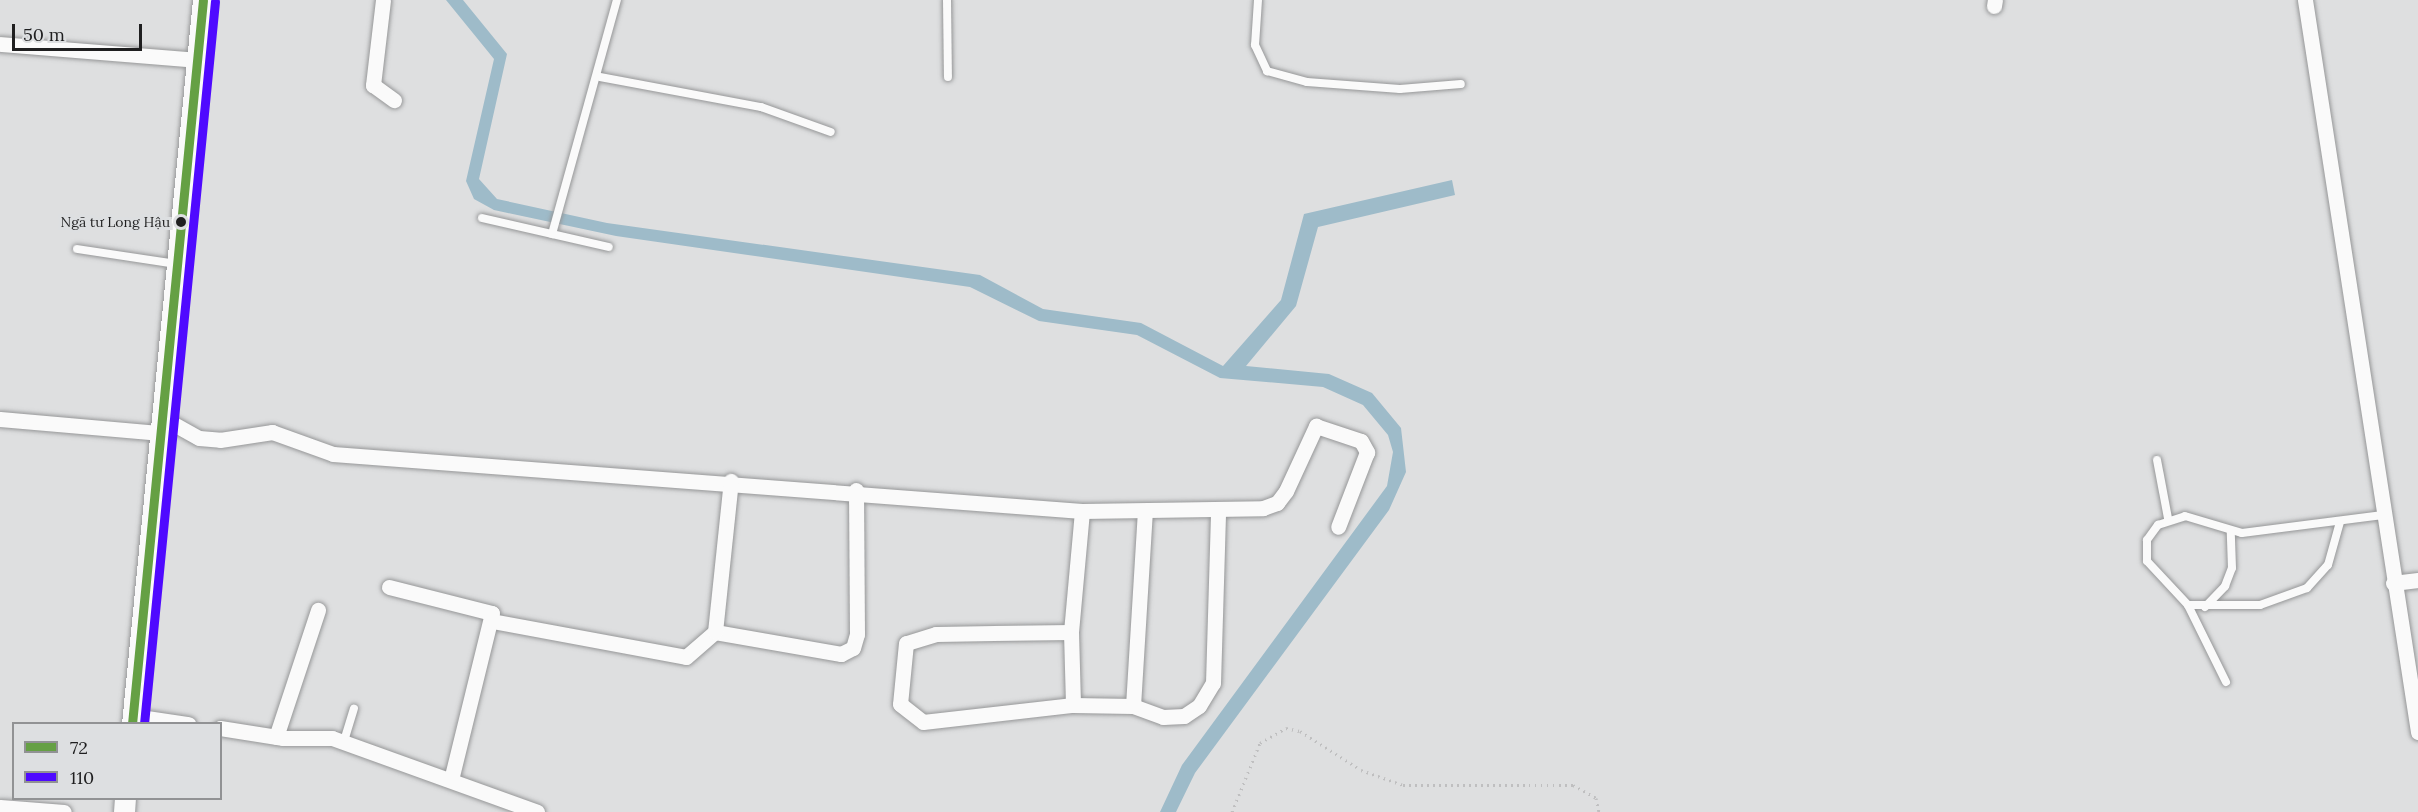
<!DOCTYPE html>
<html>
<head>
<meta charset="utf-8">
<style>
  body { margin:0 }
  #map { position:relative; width:2418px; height:812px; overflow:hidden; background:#dedfe0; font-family:Lora,serif }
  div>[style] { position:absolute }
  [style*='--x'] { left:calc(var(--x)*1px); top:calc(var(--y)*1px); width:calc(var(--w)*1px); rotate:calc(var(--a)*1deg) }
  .water>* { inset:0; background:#9ebbc9 }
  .path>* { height:3px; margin-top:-1.5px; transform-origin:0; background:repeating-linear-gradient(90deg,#bfbfc0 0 1.5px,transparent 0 6px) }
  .roads { filter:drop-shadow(0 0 2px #969798) drop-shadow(0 0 2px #969798) }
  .lane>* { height:8px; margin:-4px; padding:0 4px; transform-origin:4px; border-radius:4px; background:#fafafa }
  .street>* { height:15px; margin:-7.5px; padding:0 7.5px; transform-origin:7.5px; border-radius:7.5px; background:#fafafa }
  .secondary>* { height:21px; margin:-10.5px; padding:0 10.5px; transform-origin:10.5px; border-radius:10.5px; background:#fafafa }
  .bus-1>* { height:9px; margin:-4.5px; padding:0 4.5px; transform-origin:4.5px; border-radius:4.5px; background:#65a044 }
  .bus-2>* { height:9px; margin:-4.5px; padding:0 4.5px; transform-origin:4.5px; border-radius:4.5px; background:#4f0aff }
  .dots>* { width:16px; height:16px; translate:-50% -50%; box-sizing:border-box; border:3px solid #dddfe1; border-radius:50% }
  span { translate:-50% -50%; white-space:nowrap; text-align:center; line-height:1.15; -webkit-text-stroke:6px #dddfe1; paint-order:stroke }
  .bus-label { font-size:14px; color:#1f1f20 }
  .right { translate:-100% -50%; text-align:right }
  .legend { position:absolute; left:12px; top:722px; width:210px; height:78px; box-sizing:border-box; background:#dddfe1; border:2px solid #919294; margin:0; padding:8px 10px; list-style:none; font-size:18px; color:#1f1f20 }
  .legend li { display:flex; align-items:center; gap:12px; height:30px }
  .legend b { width:30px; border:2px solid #919294 }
  .scale { position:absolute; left:12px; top:24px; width:130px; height:27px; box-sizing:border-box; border:3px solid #1f1f20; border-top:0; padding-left:8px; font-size:18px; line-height:21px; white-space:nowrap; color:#1f1f20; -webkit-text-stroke:4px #dddfe1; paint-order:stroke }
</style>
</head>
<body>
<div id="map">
  <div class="water">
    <div style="clip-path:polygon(446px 0,463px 0,507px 54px,479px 179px,497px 199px,607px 223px,980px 275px,1043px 309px,1141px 323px,1223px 366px,1281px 300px,1304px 214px,1452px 180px,1455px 195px,1318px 227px,1296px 306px,1246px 366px,1329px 374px,1372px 393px,1401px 428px,1406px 472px,1389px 510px,1195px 773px,1176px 812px,1160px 812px,1182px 765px,1387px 486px,1393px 452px,1388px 435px,1363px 405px,1323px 387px,1220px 378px,1137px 335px,1039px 321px,970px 287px,616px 236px,494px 210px,474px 199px,466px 181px,494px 59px)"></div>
  </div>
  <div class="path">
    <div style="--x:1232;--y:812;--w:74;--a:-67.9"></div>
    <div style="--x:1260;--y:743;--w:30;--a:-30"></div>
    <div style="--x:1286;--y:728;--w:14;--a:12"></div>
    <div style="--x:1300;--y:731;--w:72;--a:32.6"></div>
    <div style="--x:1361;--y:770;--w:45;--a:19.7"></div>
    <div style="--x:1403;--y:785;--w:170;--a:0"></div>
    <div style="--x:1573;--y:785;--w:26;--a:29"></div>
    <div style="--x:1596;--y:798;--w:14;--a:78"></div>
  </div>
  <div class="roads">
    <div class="lane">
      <div style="--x:947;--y:0;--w:77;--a:89.3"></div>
      <div style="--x:1258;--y:0;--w:45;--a:93.8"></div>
      <div style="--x:1255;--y:45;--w:29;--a:65"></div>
      <div style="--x:1267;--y:71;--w:41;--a:15.4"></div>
      <div style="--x:1307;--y:82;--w:93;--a:4.3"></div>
      <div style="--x:1400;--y:89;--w:61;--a:-4.7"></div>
      <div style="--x:600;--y:77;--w:164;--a:10.6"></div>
      <div style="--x:761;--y:107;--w:74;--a:19.7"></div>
      <div style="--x:482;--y:218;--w:130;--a:12.9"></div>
      <div style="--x:552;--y:234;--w:243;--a:-74.5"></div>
      <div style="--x:77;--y:249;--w:100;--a:8.6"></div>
      <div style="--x:2157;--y:460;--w:59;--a:79.3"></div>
      <div style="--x:2188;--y:605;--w:72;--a:0"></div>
      <div style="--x:2260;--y:605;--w:50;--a:-19.9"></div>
      <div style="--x:2307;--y:588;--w:31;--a:-48"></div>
      <div style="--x:2328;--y:565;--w:45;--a:-74.4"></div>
      <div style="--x:2205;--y:607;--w:29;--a:-46"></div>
      <div style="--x:2225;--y:586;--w:19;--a:-69"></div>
      <div style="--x:2232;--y:568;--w:36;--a:-92"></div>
      <div style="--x:2226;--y:682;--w:86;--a:-116.3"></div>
      <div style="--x:2188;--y:605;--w:60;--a:-133"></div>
      <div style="--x:2147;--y:561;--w:21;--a:-90"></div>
      <div style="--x:2147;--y:540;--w:19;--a:-54"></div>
      <div style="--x:2158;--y:525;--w:28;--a:-18"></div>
      <div style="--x:2185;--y:516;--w:59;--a:16.6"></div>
      <div style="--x:2242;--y:533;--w:142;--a:-7.3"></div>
      <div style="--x:344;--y:741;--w:34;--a:-73"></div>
    </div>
    <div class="street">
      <div style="--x:383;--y:0;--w:86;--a:96.7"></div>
      <div style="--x:373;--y:85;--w:26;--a:36"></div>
      <div style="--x:2305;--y:0;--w:741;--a:81.22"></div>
      <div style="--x:1994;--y:6;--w:6;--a:-81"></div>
      <div style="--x:0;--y:44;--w:198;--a:4.6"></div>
      <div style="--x:163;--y:418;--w:41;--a:29.1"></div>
      <div style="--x:199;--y:438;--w:21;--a:5"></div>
      <div style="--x:220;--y:440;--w:53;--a:-8.7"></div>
      <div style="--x:272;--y:432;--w:65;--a:19.8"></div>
      <div style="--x:333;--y:454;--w:751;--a:4.35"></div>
      <div style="--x:1082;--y:511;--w:181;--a:-0.9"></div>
      <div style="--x:1263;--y:508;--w:15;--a:-20"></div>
      <div style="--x:1277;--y:503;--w:15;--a:-53"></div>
      <div style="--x:1286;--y:491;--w:72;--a:-65.2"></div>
      <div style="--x:1316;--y:426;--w:47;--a:18.4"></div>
      <div style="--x:1361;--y:441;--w:13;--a:61"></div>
      <div style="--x:1367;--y:452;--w:80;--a:111.1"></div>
      <div style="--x:0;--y:419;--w:162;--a:5"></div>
      <div style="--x:1082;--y:511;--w:121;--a:95.2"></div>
      <div style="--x:1071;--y:632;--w:73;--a:88.4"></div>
      <div style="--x:1073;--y:705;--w:60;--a:1"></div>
      <div style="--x:1133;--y:706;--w:32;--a:20"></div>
      <div style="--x:1163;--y:717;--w:21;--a:-3"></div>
      <div style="--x:1184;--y:716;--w:18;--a:-34"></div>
      <div style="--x:1199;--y:706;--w:27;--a:-59"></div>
      <div style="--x:1213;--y:683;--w:172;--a:-88.3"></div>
      <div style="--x:2393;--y:583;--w:25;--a:-7"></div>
      <div style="--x:389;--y:587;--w:106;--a:14.2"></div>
      <div style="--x:492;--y:613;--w:172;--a:103.8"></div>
      <div style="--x:492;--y:621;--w:197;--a:10.5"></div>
      <div style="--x:686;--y:657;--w:38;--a:-41"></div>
      <div style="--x:715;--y:632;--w:128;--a:9.9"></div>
      <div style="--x:841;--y:654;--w:13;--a:-27"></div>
      <div style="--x:853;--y:648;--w:15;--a:-74"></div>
      <div style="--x:857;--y:634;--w:144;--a:-90.4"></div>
      <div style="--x:715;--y:632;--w:152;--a:-84"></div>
      <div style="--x:1071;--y:632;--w:135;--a:179.2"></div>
      <div style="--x:936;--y:634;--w:31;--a:163"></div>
      <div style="--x:906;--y:643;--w:61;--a:95.6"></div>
      <div style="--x:900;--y:704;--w:29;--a:38"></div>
      <div style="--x:923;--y:722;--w:151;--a:-6.5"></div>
      <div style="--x:1133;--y:706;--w:195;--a:-86.5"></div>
      <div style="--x:133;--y:716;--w:56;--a:8.3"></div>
      <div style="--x:220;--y:728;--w:64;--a:9"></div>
      <div style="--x:283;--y:738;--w:49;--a:0"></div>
      <div style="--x:332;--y:738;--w:218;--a:19.8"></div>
      <div style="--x:276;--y:737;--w:134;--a:-71.7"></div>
      <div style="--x:0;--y:807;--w:64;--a:4.5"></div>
    </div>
    <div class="secondary">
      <div style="--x:132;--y:724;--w:727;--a:-84.4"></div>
      <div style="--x:124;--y:812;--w:14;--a:-86"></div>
    </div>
  </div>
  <div class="bus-1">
    <div style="--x:132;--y:724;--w:727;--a:-84.4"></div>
  </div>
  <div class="bus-2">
    <div style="--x:144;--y:724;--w:726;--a:-84.39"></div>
  </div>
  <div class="dots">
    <div style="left:181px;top:222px;background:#1f1f20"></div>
  </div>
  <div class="bus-label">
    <span class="right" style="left:170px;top:222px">Ngã tư Long Hậu</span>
  </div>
  <ul class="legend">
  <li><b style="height:8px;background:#65a044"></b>72</li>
  <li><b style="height:8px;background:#4f0aff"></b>110</li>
  </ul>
  <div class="scale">50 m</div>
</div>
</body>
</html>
